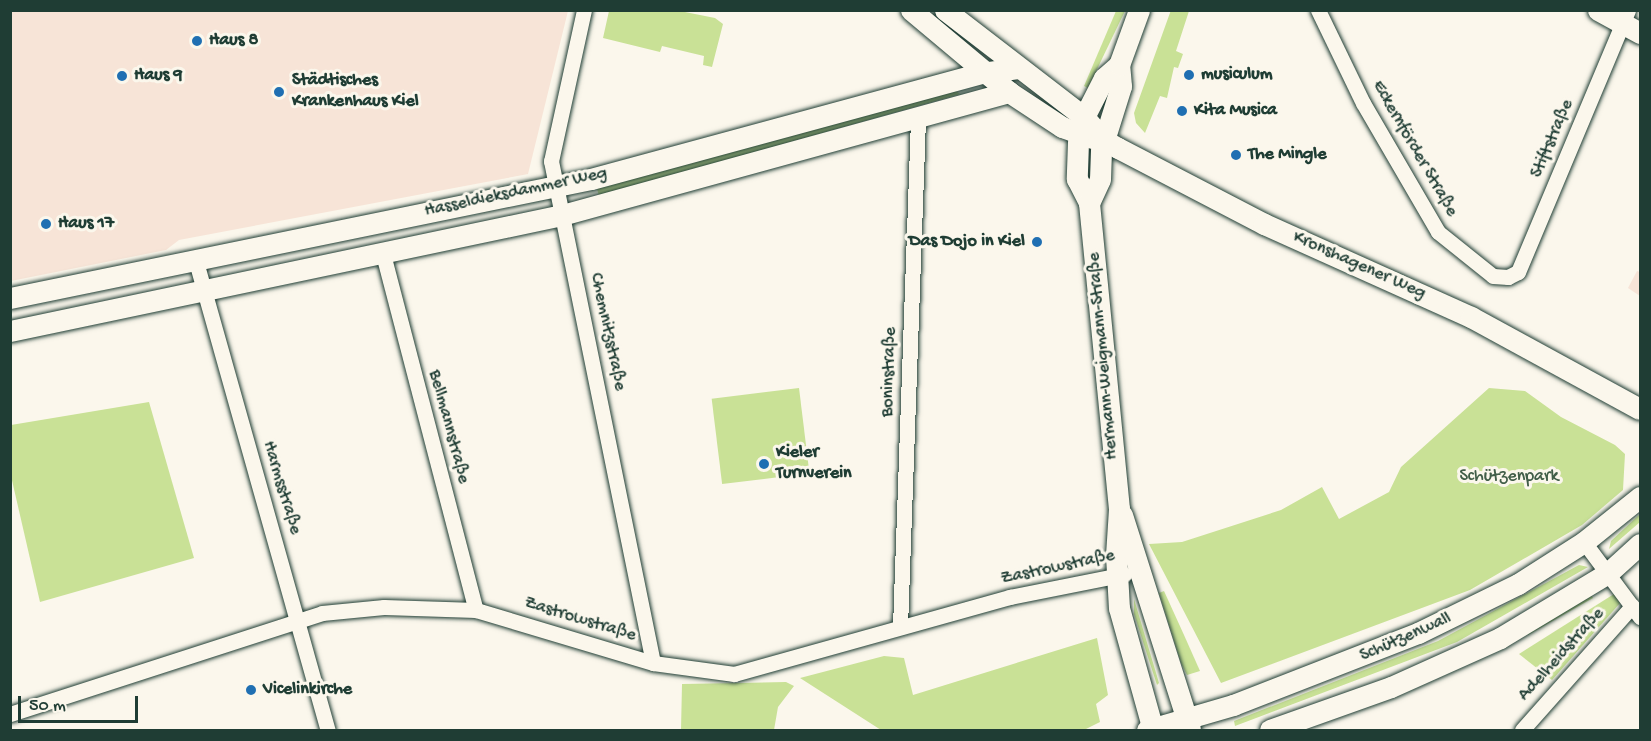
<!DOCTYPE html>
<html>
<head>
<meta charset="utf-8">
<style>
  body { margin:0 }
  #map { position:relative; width:1651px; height:741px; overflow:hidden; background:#fbf7ec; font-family:"Gochi Hand",sans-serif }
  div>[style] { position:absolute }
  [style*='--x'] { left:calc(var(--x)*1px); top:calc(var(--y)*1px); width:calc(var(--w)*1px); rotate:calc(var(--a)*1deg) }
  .built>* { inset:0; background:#f7e4d7 }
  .green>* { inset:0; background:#c9e196; transform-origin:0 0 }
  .roads { filter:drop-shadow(0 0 2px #1f3d34) drop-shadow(0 0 2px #1f3d34) }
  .street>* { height:15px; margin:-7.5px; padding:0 7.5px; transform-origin:7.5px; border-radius:7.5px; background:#fbf7ec }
  .secondary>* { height:21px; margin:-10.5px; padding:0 10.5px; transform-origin:10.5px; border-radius:10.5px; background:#fbf7ec }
  .dots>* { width:16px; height:16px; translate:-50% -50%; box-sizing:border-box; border:3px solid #fbf7ec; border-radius:50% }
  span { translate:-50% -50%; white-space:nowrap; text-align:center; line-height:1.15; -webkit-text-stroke:6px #fbf7ec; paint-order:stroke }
  .poi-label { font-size:18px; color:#1f3d34; font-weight:700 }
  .left { translate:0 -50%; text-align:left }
  .right { translate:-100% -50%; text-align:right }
  .street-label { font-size:18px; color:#1f3d34 }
  .park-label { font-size:18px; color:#415e48 }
  .frame { position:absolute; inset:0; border:12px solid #1f3d34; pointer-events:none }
  .scale { position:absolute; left:18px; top:696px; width:120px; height:27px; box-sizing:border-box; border:3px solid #1f3d34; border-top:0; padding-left:8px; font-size:18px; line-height:21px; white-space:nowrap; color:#1f3d34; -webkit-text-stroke:4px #fbf7ec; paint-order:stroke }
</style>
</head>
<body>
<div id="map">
  <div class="built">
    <div style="clip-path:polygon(11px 10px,568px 10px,568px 11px,528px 174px,179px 240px,166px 250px,11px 281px)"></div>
    <div style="clip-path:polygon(1637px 271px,1640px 272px,1640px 296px,1628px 288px)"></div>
  </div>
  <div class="green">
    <div style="clip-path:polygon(1171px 10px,1189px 11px,1176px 51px,1183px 54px,1178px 68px,1174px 67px,1167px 98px,1160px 96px,1145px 133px,1136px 123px,1134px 113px)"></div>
    <div style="clip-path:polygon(609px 11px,680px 11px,715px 18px,723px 24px,712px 67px,703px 65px,704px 56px,662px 46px,660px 52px,603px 38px)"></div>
    <div style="clip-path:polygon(1116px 11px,1125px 11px,1088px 88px,1084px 86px)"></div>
    <div style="clip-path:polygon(956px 91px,960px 94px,599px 196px,596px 185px)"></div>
    <div style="left:799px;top:388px;width:86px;height:88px;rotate:83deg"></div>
    <div style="clip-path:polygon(1489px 388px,1525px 391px,1561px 417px,1615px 445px,1625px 454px,1623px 490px,1582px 525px,1470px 590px,1221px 683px,1149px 544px,1182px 542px,1281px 510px,1322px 487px,1339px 519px,1389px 492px,1401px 467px)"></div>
    <div style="clip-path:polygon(149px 402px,194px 558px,40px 602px,11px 476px,11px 425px)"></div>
    <div style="clip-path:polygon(1640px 514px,1640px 522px,1609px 549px,1611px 541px)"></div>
    <div style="clip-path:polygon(1579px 565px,1588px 567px,1457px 642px,1235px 726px,1234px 721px,1438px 641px)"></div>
    <div style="clip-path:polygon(1164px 591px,1184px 635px,1200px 671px,1187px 675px,1181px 663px,1159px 593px)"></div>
    <div style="clip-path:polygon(1591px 594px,1593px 598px,1528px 635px,1528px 633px)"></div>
    <div style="clip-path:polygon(1614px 594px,1621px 602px,1552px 680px,1519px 654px)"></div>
    <div style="clip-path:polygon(1134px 599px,1159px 683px,1157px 685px,1134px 614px)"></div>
    <div style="clip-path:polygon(1097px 638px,1108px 695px,1096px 704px,1100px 722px,1084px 730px,881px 730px,800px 678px,884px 656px,904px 658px,913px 695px)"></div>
    <div style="clip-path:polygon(786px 682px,794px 686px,778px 707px,774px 730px,681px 730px,682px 684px)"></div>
  </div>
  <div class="roads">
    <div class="street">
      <div style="--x:584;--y:10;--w:155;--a:102.3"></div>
      <div style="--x:551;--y:161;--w:512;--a:78.51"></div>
      <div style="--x:1318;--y:10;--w:103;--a:64.2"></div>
      <div style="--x:1363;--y:103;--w:149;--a:59.8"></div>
      <div style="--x:1438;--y:232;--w:70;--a:38.7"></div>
      <div style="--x:1493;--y:276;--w:15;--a:4"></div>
      <div style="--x:1508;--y:277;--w:11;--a:-27"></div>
      <div style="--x:1518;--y:272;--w:284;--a:-67.2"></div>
      <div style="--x:383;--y:254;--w:368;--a:75.4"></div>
      <div style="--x:195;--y:258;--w:490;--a:74.3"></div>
      <div style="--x:1584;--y:542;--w:94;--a:53.3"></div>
      <div style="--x:900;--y:627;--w:509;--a:-87.97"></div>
      <div style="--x:10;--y:714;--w:328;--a:-17.9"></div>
      <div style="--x:322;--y:613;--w:62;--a:-5.5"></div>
      <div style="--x:384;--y:607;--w:92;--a:1.9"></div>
      <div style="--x:476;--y:610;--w:185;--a:16.7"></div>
      <div style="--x:653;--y:663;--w:82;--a:7.7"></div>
      <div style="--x:734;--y:674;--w:287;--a:-15.6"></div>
      <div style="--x:1010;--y:597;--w:117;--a:-11.3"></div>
      <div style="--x:1522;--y:730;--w:166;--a:-48.4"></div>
    </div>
    <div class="secondary">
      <div style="--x:911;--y:10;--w:128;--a:39.9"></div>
      <div style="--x:1009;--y:92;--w:64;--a:33.4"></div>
      <div style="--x:1062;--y:127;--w:32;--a:20"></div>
      <div style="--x:945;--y:10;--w:175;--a:37.6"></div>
      <div style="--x:1084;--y:117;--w:30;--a:49"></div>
      <div style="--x:1104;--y:140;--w:16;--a:30"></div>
      <div style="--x:1118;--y:148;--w:165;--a:27.5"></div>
      <div style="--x:1264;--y:224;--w:227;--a:24.2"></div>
      <div style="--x:1471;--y:317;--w:192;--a:28.6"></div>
      <div style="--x:1598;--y:10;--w:48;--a:28.7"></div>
      <div style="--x:1119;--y:65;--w:20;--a:139"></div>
      <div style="--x:1104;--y:78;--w:44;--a:117.1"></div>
      <div style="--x:1084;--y:117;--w:26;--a:103"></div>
      <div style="--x:1078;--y:142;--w:37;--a:92"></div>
      <div style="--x:1077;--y:179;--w:27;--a:63"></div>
      <div style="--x:1089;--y:203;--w:307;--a:84.4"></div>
      <div style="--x:1119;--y:509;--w:46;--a:93.7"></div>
      <div style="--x:1116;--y:555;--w:53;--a:86.8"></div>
      <div style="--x:1119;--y:608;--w:127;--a:74.4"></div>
      <div style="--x:1089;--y:203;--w:26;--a:-65"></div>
      <div style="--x:1100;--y:179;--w:29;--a:-88"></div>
      <div style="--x:1101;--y:150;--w:67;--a:-72.6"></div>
      <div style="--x:1121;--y:86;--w:21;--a:-95"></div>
      <div style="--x:1119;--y:65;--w:59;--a:-70"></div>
      <div style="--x:10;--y:298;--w:593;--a:-11.58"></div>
      <div style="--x:591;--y:179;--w:405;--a:-15.2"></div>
      <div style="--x:982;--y:73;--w:34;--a:-8"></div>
      <div style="--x:10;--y:331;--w:564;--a:-11.87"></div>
      <div style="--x:562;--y:215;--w:464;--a:-15.4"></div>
      <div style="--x:1122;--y:515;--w:225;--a:72.4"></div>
      <div style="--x:1147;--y:730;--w:90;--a:-16.2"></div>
      <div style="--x:1233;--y:705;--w:199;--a:-21.3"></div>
      <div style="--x:1418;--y:633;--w:111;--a:-26.1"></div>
      <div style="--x:1518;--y:584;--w:78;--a:-32.5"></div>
      <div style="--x:1584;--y:542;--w:72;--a:-38.8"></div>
      <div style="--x:1270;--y:730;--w:128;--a:-19.6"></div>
      <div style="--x:1391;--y:687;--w:120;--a:-24.2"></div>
      <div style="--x:1500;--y:638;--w:126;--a:-31"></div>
      <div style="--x:1608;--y:573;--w:43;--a:-42.2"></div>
    </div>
  </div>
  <div class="dots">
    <div style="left:197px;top:41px;background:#1f6fb2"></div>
    <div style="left:1189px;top:75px;background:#1f6fb2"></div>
    <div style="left:122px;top:76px;background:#1f6fb2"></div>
    <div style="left:279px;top:92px;background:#1f6fb2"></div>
    <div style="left:1182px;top:111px;background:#1f6fb2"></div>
    <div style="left:1236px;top:155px;background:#1f6fb2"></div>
    <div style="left:46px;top:224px;background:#1f6fb2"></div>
    <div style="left:1037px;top:242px;background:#1f6fb2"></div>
    <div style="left:764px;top:464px;background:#1f6fb2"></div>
    <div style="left:251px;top:690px;background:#1f6fb2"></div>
  </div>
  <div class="poi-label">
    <span class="left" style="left:209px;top:41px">Haus 8</span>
    <span class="left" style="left:1201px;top:75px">musiculum</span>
    <span class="left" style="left:134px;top:76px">Haus 9</span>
    <span class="left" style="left:292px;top:92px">Städtisches<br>Krankenhaus Kiel</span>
    <span class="left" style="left:1194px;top:111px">Kita Musica</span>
    <span class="left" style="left:1248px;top:155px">The Mingle</span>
    <span class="left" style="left:58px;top:224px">Haus 17</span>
    <span class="right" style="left:1025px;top:242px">Das Dojo in Kiel</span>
    <span class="left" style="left:776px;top:464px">Kieler<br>Turnverein</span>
    <span class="left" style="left:263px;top:690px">Vicelinkirche</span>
  </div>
  <div class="street-label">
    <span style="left:1553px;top:139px;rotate:-67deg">Stiftstraße</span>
    <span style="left:1414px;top:149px;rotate:60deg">Eckernförder Straße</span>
    <span style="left:516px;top:193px;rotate:-12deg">Hasseldieksdammer Weg</span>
    <span style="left:1359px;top:266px;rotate:24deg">Kronshagener Weg</span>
    <span style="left:607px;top:332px;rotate:78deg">Chemnitzstraße</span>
    <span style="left:1104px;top:356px;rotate:-95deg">Hermann-Weigmann-Straße</span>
    <span style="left:890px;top:372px;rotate:-88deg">Boninstraße</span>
    <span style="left:448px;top:427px;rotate:75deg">Bellmannstraße</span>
    <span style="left:281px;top:488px;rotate:73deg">Harmsstraße</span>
    <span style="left:1058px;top:568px;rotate:-12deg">Zastrowstraße</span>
    <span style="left:580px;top:620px;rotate:17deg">Zastrowstraße</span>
    <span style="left:1406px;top:638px;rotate:-24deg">Schützenwall</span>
    <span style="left:1562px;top:655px;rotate:-48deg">Adelheidstraße</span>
  </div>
  <div class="park-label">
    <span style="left:1509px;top:477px">Schützenpark</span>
  </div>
  <div class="frame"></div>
  <div class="scale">50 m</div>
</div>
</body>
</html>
